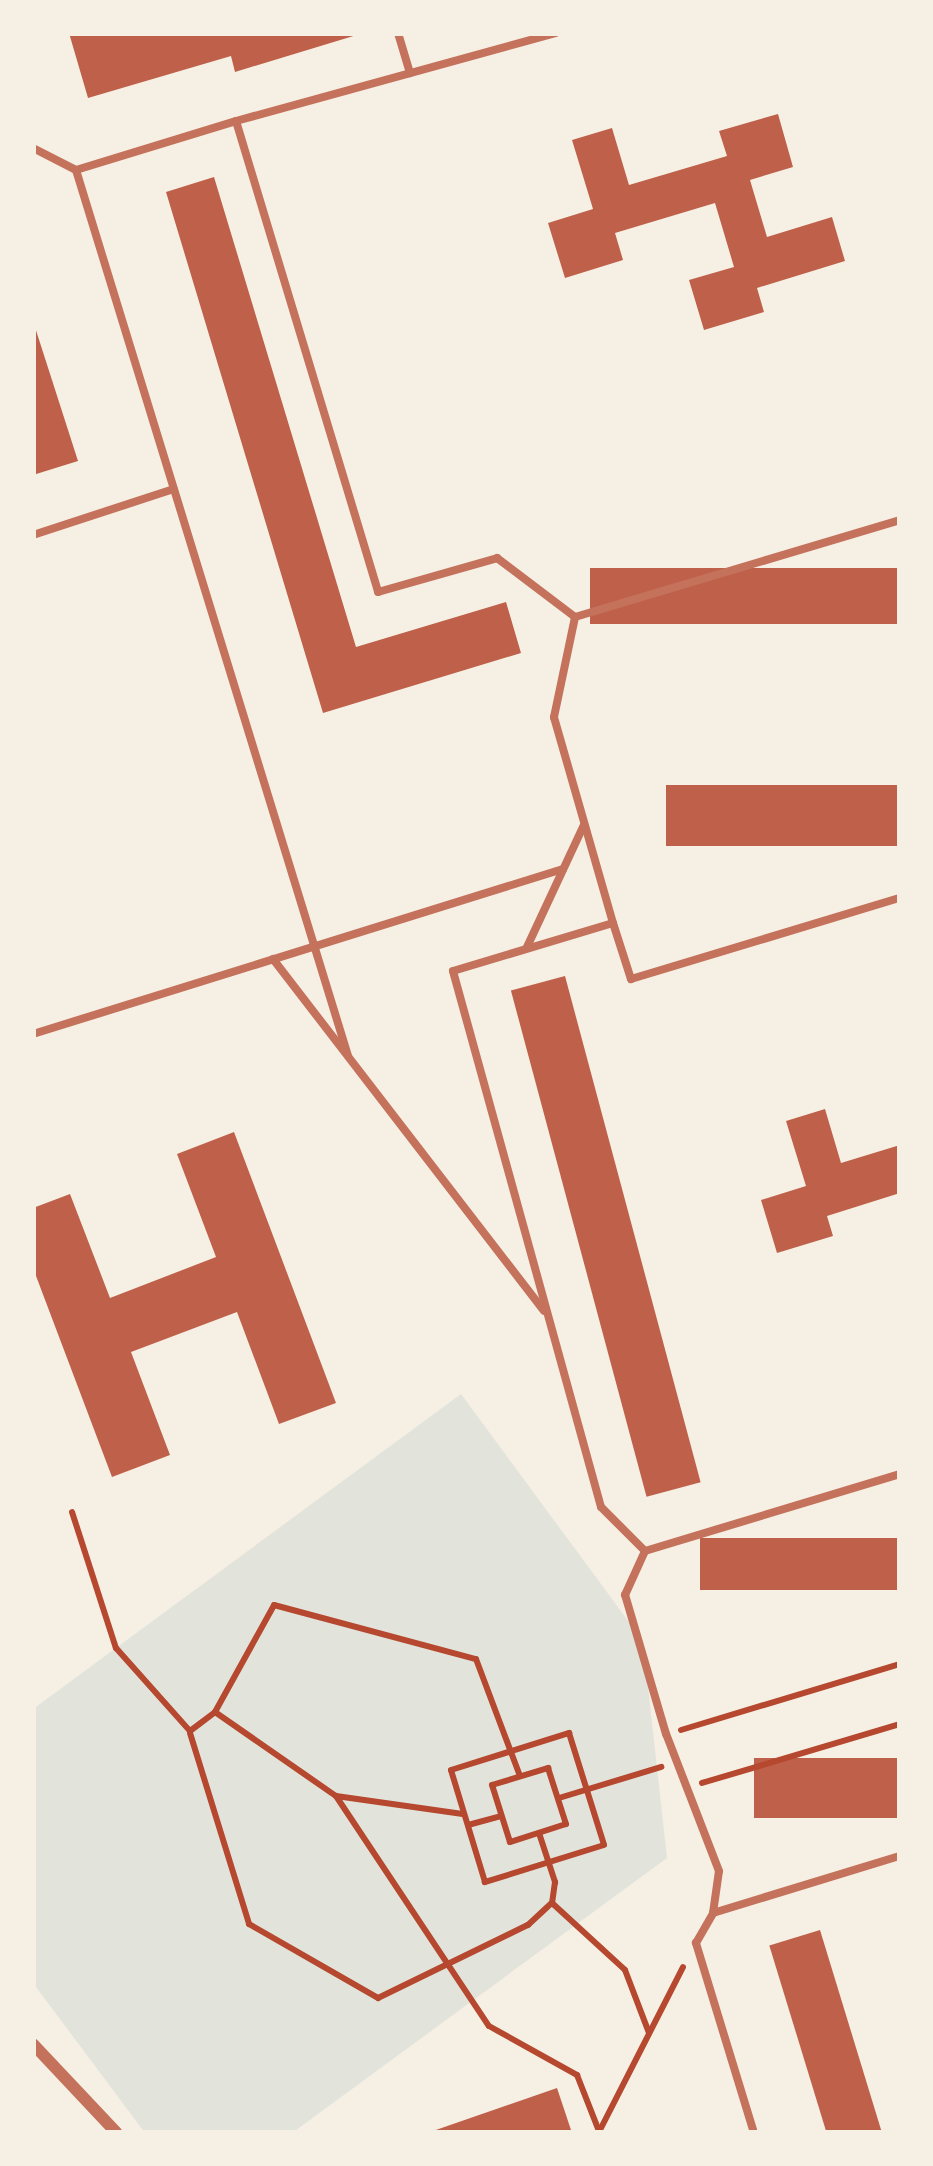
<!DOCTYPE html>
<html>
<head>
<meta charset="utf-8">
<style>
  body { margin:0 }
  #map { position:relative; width:933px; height:2166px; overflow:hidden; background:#f6efe4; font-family:"Nunito Sans",sans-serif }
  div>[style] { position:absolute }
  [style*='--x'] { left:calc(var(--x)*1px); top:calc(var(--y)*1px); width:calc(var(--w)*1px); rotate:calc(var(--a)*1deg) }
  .green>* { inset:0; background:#e2e4dc }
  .building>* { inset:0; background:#bf614a; transform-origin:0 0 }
  .path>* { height:6px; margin:-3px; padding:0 3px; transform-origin:3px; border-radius:3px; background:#b5482f }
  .service>* { height:8px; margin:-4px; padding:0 4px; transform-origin:4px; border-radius:4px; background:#c5725c }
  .minor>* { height:12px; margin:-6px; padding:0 6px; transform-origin:6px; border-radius:6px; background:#c5725c }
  span { translate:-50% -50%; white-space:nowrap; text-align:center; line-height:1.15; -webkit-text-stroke:10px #f6efe4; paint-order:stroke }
  .frame { position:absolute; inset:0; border:36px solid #f6efe4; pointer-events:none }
</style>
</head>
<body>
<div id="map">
  <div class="green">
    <div style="clip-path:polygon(461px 1394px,643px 1641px,667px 1858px,292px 2133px,145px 2133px,33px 1983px,33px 1709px)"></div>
  </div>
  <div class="building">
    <div style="clip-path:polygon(69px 33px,360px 33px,360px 34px,235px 72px,231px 56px,88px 98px)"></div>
    <div style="clip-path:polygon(778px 114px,793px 167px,750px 180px,767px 237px,832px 217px,845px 261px,757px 288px,764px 312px,704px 330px,689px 280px,734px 267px,715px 203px,615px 233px,623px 260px,565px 278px,548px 223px,593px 209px,572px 140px,612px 128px,629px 185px,727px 156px,719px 131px)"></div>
    <div style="clip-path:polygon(214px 177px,356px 647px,506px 602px,521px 653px,323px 713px,166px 192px)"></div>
    <div style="clip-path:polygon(33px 321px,78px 461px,33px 475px)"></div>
    <div style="left:900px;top:568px;width:56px;height:310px;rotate:90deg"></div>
    <div style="left:900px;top:785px;width:61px;height:234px;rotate:90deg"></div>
    <div style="left:565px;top:976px;width:524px;height:56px;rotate:75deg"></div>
    <div style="clip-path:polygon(825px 1109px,841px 1163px,900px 1145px,900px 1193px,827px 1216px,833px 1236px,777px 1253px,761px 1200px,806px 1186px,786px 1121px)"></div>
    <div style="clip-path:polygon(234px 1132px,336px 1403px,279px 1424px,237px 1312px,131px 1352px,170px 1455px,112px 1477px,33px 1268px,33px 1208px,70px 1194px,110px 1298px,216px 1257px,177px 1154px)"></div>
    <div style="left:900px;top:1538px;width:52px;height:200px;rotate:90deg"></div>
    <div style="left:900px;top:1758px;width:60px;height:146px;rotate:90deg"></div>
    <div style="left:820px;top:1930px;width:213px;height:53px;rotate:73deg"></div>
    <div style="clip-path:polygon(557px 2088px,572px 2133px,430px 2133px,430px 2132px)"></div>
  </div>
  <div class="path">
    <div style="--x:72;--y:1512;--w:143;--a:72.1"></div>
    <div style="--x:116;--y:1648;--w:111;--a:48.3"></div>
    <div style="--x:190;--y:1731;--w:31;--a:-37"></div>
    <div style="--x:215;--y:1712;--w:147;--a:34.8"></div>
    <div style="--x:336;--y:1796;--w:276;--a:56.4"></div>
    <div style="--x:489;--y:2026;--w:101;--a:29.1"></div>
    <div style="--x:577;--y:2075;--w:60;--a:68.6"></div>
    <div style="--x:215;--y:1712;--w:122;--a:-61.1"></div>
    <div style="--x:274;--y:1605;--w:209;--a:15"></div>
    <div style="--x:476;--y:1659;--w:125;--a:69.4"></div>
    <div style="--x:681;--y:1730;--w:229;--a:-16.8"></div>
    <div style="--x:190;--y:1733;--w:200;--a:72.8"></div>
    <div style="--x:249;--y:1924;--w:149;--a:29.8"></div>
    <div style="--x:378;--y:1998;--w:167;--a:-26"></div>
    <div style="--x:528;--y:1925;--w:33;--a:-43"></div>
    <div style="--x:569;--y:1733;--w:117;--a:72.6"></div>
    <div style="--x:604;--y:1845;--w:125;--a:162.7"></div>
    <div style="--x:485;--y:1882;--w:117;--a:-106.9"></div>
    <div style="--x:451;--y:1770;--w:124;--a:-17.4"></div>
    <div style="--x:548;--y:1768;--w:59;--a:72.2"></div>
    <div style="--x:566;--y:1824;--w:59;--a:162.2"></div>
    <div style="--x:510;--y:1842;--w:60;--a:-107.5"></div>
    <div style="--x:492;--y:1785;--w:59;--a:-16.9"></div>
    <div style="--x:702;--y:1783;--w:207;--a:-16.6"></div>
    <div style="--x:336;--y:1796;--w:128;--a:8.1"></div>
    <div style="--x:559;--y:1798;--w:107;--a:-16.9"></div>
    <div style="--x:468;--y:1825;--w:34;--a:-15"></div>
    <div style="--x:539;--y:1833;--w:52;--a:71.9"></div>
    <div style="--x:555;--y:1882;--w:21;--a:98"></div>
    <div style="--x:552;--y:1903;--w:99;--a:42.5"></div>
    <div style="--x:625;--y:1970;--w:67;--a:69.1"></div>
    <div style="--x:599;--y:2132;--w:185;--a:-63"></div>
  </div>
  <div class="service">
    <div style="--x:398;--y:33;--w:42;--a:73.3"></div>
    <div style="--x:236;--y:121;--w:332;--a:-15.4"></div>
    <div style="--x:33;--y:148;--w:48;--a:27.1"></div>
    <div style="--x:76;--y:170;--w:167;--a:-17"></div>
    <div style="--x:236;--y:121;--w:492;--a:73.2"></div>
    <div style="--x:378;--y:592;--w:124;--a:-15.9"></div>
    <div style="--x:497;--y:558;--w:98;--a:37.1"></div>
    <div style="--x:76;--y:170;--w:927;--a:72.93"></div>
    <div style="--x:33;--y:535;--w:148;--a:-18.1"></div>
    <div style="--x:613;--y:923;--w:214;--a:-106"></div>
    <div style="--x:554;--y:717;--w:102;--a:-78.1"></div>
    <div style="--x:575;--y:617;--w:339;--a:-16.6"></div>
    <div style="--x:527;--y:947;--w:135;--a:-65"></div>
    <div style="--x:273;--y:959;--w:444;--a:52.4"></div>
    <div style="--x:33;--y:1034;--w:555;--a:-17.29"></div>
    <div style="--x:645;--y:1551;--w:266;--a:-16.8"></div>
    <div style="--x:713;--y:1913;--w:195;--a:-17"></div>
    <div style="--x:754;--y:2133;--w:199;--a:-107"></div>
    <div style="--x:696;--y:1943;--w:34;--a:-60"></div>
    <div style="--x:713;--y:1913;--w:42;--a:-81.9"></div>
    <div style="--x:719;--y:1871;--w:147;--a:-111.1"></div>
    <div style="--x:666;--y:1734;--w:145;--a:-106.4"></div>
    <div style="--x:625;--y:1595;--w:48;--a:-65.6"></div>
    <div style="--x:645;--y:1551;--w:62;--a:-135"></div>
    <div style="--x:601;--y:1507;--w:556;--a:-105.44"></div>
    <div style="--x:453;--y:971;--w:167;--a:-16.7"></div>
    <div style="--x:613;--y:923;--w:59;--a:72.2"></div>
    <div style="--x:631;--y:979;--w:281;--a:-16.8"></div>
  </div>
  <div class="minor">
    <div style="--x:33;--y:2044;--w:122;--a:46.7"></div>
  </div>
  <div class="frame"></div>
</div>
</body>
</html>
